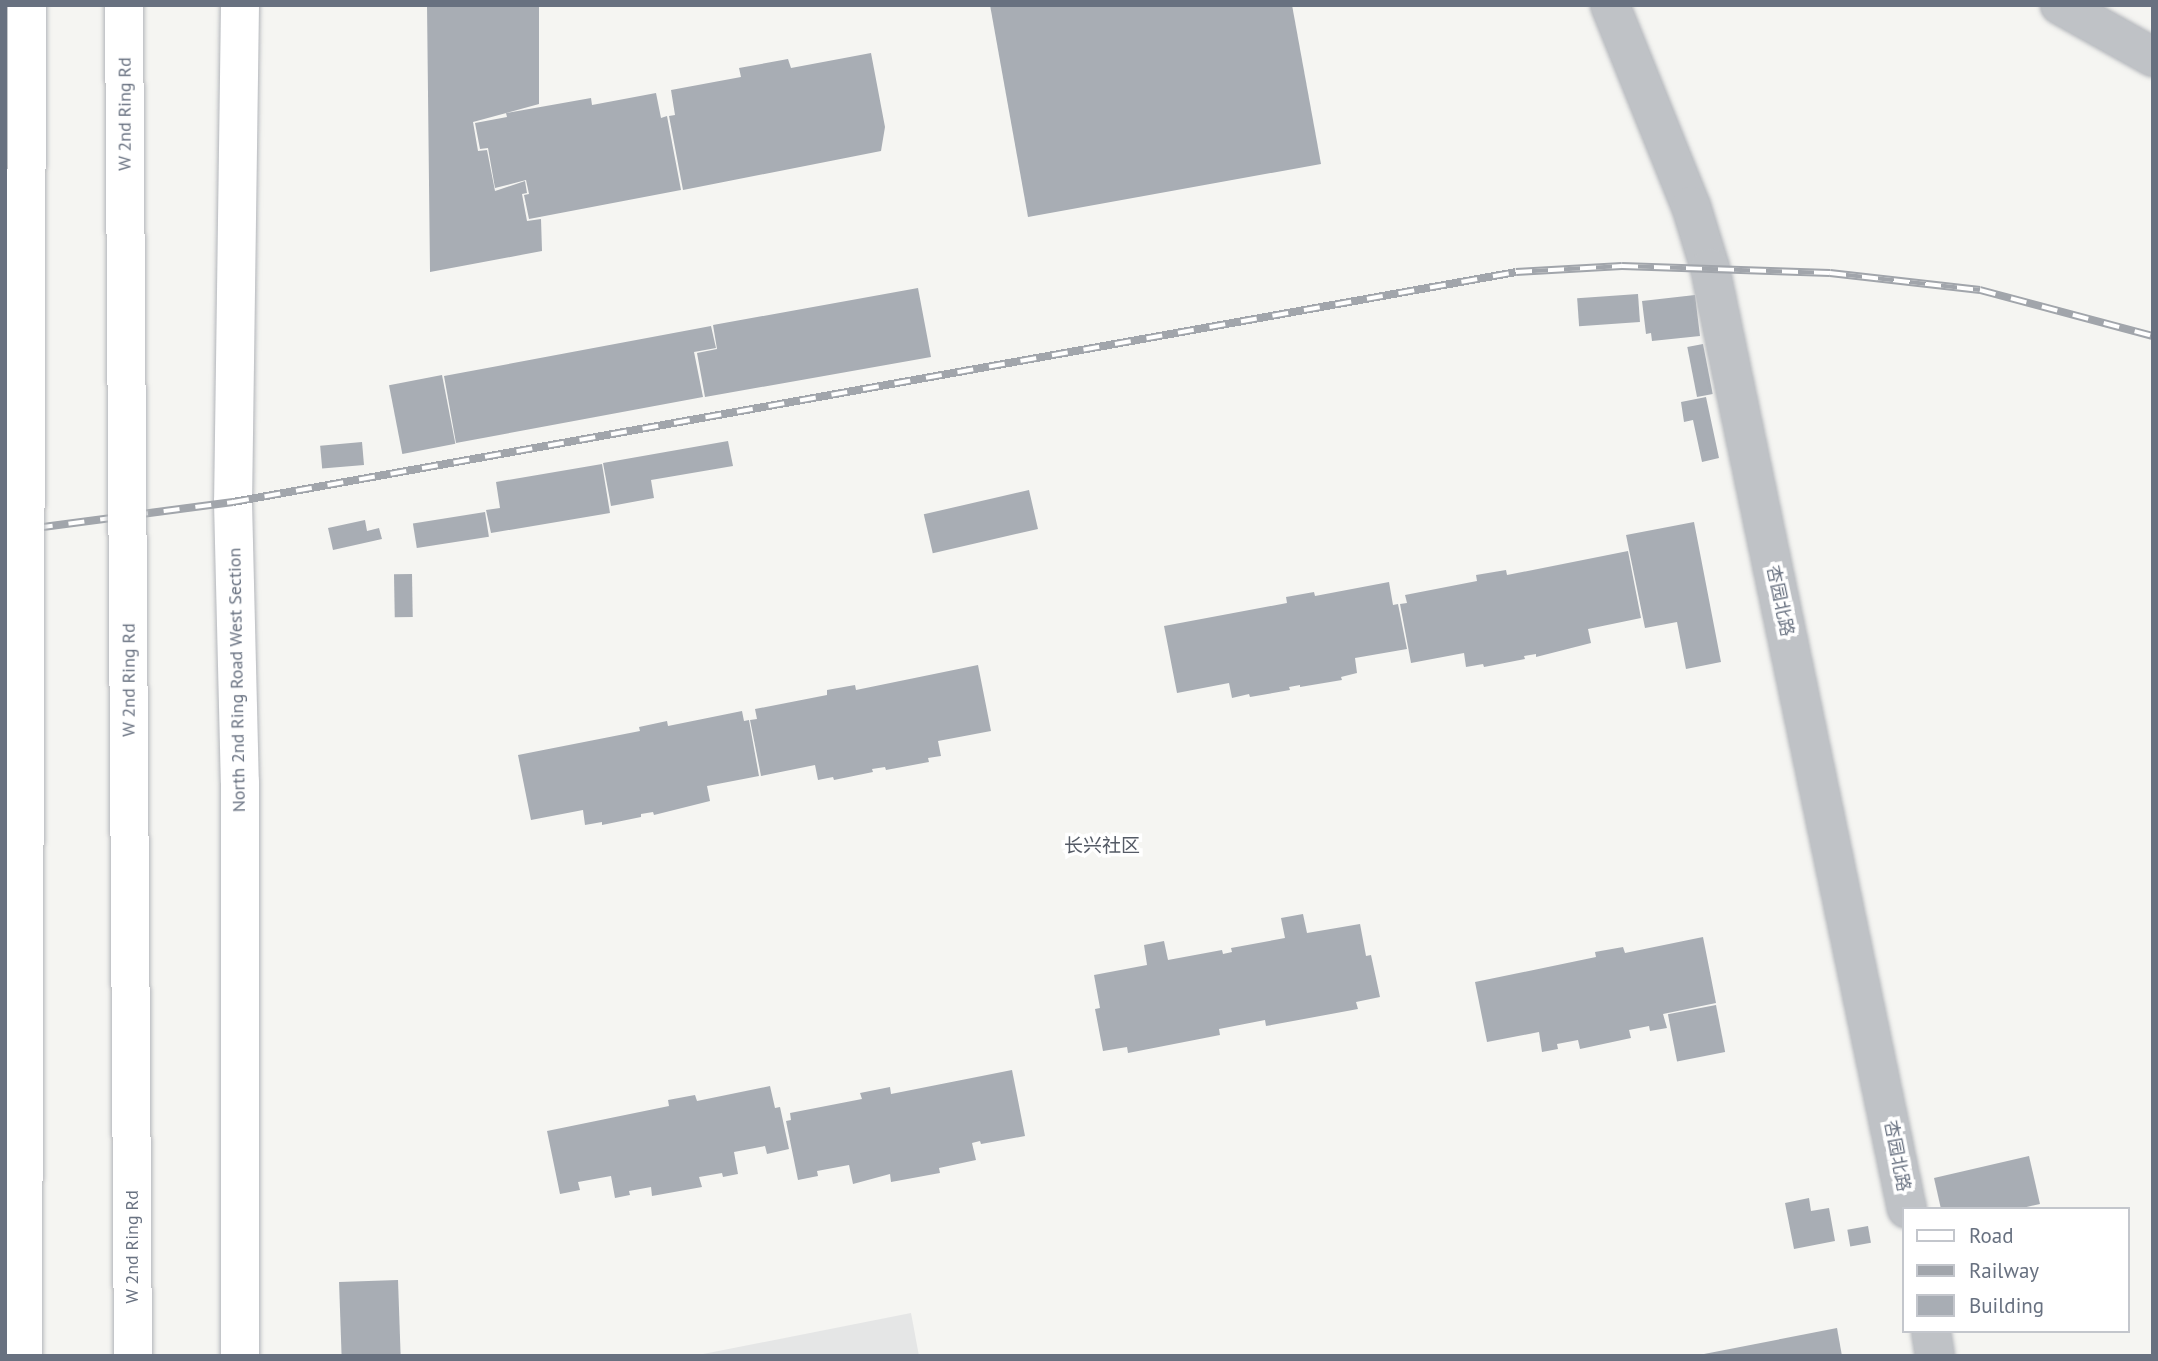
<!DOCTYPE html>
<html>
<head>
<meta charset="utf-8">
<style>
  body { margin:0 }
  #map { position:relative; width:2158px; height:1361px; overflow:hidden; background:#f5f5f2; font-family:"PT Sans","Noto Sans SC",sans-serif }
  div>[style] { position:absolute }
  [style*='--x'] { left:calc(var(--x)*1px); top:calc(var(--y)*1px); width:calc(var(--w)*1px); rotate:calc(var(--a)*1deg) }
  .built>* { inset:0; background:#e5e6e6 }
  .building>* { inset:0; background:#a8adb4; transform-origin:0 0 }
  .roads { filter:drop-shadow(0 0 2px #b2b5ba) drop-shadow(0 0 2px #b2b5ba) }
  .minor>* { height:38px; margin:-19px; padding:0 19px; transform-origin:19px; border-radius:19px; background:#bfc2c6 }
  .secondary>* { height:38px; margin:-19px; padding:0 19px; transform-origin:19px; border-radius:19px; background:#fff }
  .rail>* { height:8px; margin-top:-4px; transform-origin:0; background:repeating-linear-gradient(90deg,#fff 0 16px,#a1a5ab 0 32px); box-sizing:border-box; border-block:2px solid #a1a5ab }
  .bridges { filter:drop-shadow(0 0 2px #b4b6ba) drop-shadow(0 0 2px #b4b6ba) }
  .trunk-bridge>* { height:38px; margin:-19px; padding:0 19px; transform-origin:19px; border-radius:19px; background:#fff }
  span { translate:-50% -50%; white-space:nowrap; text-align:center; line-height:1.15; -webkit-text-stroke:7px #fff; paint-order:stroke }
  .street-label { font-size:18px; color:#687180 }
  .neighbourhood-label { font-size:19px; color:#555b66 }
  .frame { position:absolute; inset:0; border:7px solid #687180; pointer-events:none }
  .legend { position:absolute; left:1902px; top:1207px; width:228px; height:126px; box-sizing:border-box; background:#fff; border:2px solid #c3c6cc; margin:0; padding:9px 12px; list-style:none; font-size:21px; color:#687180 }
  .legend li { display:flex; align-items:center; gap:14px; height:35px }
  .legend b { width:35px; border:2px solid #c3c6cc }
</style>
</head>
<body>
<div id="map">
  <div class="built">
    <div style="clip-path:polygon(911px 1313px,919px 1356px,693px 1356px)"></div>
  </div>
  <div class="building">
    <div style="clip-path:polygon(427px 5px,539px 5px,539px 104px,473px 122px,478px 151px,487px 150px,495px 191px,525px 181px,527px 193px,522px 194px,527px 221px,541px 219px,542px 251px,430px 272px)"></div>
    <div style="clip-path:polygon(990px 5px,1292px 5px,1321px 164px,1028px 217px)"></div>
    <div style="clip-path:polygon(871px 53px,885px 127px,881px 151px,683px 190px,669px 116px,675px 115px,671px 90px,741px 77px,739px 68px,788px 59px,791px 68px)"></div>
    <div style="clip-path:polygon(656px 93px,661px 118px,667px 116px,681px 190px,529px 219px,524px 195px,529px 194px,526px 180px,495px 188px,488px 148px,480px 149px,475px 123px,507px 117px,506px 113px,591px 98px,592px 105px)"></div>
    <div style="clip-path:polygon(918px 288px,931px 357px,705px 397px,697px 353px,717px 349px,713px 325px)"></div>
    <div style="left:1638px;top:294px;width:28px;height:61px;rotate:86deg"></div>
    <div style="clip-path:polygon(1695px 295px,1700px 336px,1652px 341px,1651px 333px,1646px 334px,1642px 301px)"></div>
    <div style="clip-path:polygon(711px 326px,716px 348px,694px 352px,703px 397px,456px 443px,444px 376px)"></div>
    <div style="left:1703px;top:344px;width:51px;height:16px;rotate:79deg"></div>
    <div style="left:442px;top:375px;width:70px;height:54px;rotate:79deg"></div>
    <div style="clip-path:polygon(1706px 397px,1719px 458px,1702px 462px,1693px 420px,1684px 422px,1681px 402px)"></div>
    <div style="clip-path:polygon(728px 441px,733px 466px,651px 480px,654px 498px,611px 506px,603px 463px)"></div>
    <div style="left:362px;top:442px;width:23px;height:42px;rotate:85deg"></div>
    <div style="clip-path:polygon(602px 464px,610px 513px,491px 533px,486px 510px,500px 508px,496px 482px)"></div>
    <div style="left:1029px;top:490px;width:40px;height:108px;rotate:77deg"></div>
    <div style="left:485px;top:512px;width:25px;height:73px;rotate:81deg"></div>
    <div style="clip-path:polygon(365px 520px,367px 531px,379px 528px,382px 539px,333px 550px,328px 528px)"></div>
    <div style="clip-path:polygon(1694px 522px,1721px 662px,1686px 669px,1677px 622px,1645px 628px,1626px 535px)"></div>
    <div style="clip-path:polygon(1628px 551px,1641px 618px,1588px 629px,1591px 643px,1536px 657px,1536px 654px,1524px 656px,1525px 659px,1484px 667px,1483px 664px,1466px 667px,1464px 653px,1411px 663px,1400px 604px,1407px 603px,1405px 595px,1477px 581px,1476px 575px,1506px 570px,1507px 575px)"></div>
    <div style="left:412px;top:574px;width:43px;height:18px;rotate:89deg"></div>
    <div style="clip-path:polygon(1389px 582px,1393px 605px,1398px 604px,1407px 649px,1355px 658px,1357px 673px,1341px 677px,1342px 680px,1300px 687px,1300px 685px,1289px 687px,1290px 690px,1250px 697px,1249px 694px,1232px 698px,1229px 683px,1177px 693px,1164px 626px,1287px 603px,1286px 597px,1314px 592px,1315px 596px)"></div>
    <div style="clip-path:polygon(978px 665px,991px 731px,938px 741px,941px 756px,928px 758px,929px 762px,886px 770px,885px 767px,872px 769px,873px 772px,834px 780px,833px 777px,818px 780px,815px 765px,761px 776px,750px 720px,757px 719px,755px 709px,827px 695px,827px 690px,855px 685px,856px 690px)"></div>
    <div style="clip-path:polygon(742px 711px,744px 721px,749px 720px,759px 776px,707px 786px,710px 801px,654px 815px,653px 812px,641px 814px,641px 817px,602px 825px,602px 822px,585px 825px,583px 810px,531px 820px,518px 755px,640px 731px,639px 727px,667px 721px,668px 726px)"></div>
    <div style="clip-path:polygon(1303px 914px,1307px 933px,1360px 924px,1366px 956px,1371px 955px,1380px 997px,1356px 1002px,1358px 1009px,1266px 1026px,1265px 1020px,1219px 1029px,1220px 1035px,1128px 1053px,1127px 1047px,1103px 1051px,1095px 1009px,1100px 1008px,1094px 975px,1147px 965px,1144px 945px,1164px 941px,1168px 960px,1222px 950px,1223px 954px,1232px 952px,1231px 948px,1285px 938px,1281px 918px)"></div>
    <div style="clip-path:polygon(1703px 937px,1716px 1003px,1663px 1014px,1667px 1028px,1650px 1031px,1649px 1026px,1629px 1030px,1631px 1038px,1580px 1049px,1578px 1040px,1557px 1044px,1558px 1049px,1542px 1052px,1539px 1032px,1487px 1042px,1475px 982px,1596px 957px,1595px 952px,1623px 947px,1625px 953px)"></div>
    <div style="left:1716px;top:1005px;width:48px;height:49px;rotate:79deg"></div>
    <div style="clip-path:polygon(1012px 1070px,1025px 1136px,981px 1144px,980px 1141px,972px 1143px,976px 1160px,939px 1168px,940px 1173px,891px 1182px,890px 1174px,853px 1184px,849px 1165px,817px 1171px,818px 1176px,798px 1180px,786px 1121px,791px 1120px,790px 1113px,862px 1099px,860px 1093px,890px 1087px,891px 1094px)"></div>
    <div style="clip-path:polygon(770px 1086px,775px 1108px,780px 1107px,789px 1149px,767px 1154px,765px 1146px,734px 1152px,738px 1174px,723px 1177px,722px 1173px,699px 1177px,702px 1187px,652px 1196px,651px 1187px,629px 1191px,630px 1195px,615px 1198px,611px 1176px,578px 1182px,580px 1190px,560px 1194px,547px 1131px,669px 1106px,668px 1100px,695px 1095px,697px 1101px)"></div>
    <div style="clip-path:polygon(2029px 1156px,2040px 1204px,2018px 1209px,1941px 1209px,1934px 1178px)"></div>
    <div style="clip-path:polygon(1809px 1198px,1811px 1211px,1829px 1208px,1835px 1241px,1794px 1249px,1785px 1203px)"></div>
    <div style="left:1868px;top:1226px;width:17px;height:21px;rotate:80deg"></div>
    <div style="left:398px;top:1280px;width:76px;height:59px;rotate:88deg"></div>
    <div style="clip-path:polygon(1837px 1328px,1842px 1356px,1704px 1356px,1704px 1354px)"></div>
  </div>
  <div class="roads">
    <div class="minor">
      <div style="--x:1610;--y:5;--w:217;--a:68.1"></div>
      <div style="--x:1691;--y:206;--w:65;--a:73"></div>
      <div style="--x:1710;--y:268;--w:961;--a:78.18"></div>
      <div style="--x:2060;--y:5;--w:107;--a:29.2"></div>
      <div style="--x:1931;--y:1331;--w:25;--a:81"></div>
    </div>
    <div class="secondary">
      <div style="--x:240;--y:5;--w:497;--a:90.8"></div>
      <div style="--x:233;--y:502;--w:280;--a:88.6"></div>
      <div style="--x:240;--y:782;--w:574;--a:90"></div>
    </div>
  </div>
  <div class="rail">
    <div style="--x:5;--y:532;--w:230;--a:-7.5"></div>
    <div style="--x:233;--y:502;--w:1303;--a:-10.16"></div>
    <div style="--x:1516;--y:272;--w:106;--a:-3.2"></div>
    <div style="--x:1622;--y:266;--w:208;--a:1.9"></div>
    <div style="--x:1830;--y:273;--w:151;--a:6.5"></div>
    <div style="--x:1980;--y:290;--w:179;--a:14.9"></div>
  </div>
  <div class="bridges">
    <div class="trunk-bridge">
      <div style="--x:124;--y:5;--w:1351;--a:89.62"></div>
      <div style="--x:23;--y:1356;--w:1351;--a:-89.83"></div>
    </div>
  </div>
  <div class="street-label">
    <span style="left:125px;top:114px;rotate:-90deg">W 2nd Ring Rd</span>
    <span style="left:1780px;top:601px;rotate:78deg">杏园北路</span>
    <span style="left:129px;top:680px;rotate:-90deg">W 2nd Ring Rd</span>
    <span style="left:237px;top:680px;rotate:-91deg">North 2nd Ring Road West Section</span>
    <span style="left:1897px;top:1156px;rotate:79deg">杏园北路</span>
    <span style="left:132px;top:1247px;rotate:-90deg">W 2nd Ring Rd</span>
  </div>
  <div class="neighbourhood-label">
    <span style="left:1102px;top:846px">长兴社区</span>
  </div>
  <div class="frame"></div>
  <ul class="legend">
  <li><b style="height:9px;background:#fff"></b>Road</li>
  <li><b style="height:9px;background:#a1a5ab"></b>Railway</li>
  <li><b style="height:19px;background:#a8adb4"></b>Building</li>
  </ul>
</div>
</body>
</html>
